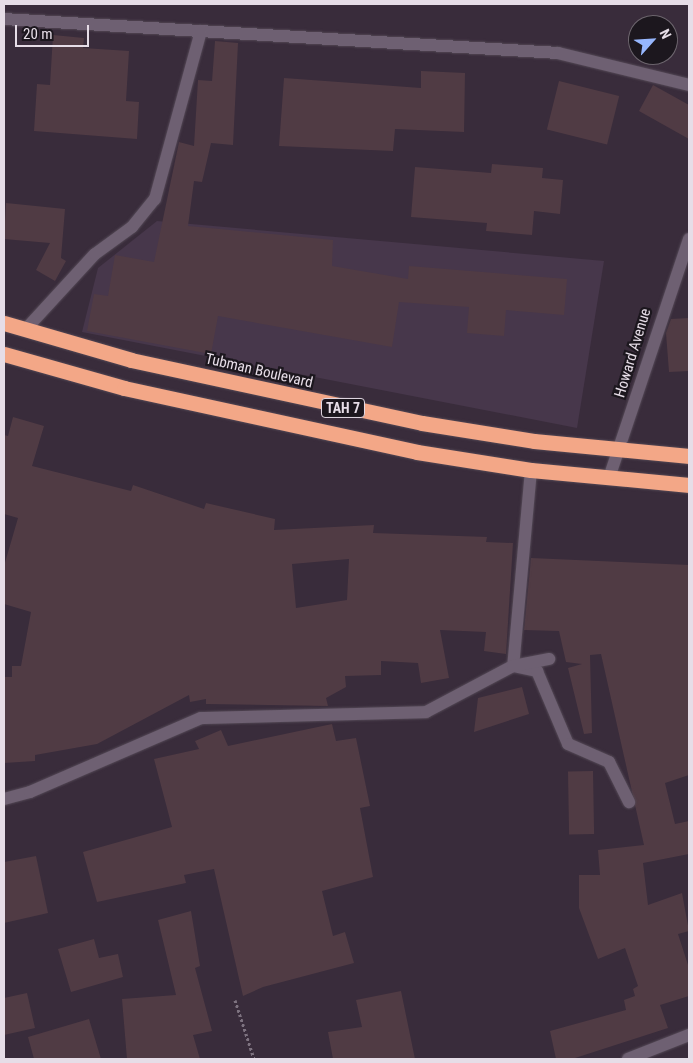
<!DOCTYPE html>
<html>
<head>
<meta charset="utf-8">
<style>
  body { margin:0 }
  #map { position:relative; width:693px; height:1063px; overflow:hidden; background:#392c3b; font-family:"Roboto Condensed",sans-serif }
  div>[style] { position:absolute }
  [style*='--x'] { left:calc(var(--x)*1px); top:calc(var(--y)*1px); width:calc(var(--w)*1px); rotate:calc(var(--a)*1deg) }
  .built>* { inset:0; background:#47374b }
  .building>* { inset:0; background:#503b44; transform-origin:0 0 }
  .path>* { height:3px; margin-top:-1.5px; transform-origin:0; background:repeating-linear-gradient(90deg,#7e7380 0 2.5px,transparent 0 5px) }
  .roads { filter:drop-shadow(0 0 1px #534855) drop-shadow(0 0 1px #534855) }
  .minor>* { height:12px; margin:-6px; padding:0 6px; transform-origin:6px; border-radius:6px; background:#6e6072 }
  .highway>* { height:15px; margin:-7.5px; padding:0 7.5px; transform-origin:7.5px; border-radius:7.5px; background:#f3a787 }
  span { translate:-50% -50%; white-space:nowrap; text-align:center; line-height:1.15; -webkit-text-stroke:4.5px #1c171e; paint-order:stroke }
  .shield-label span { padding:1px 4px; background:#1c171e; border:1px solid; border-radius:4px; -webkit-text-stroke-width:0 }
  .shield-label { font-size:14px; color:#e6dde7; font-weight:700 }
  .street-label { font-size:15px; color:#e6dde7 }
  .frame { position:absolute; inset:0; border:5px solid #e6dde7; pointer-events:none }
  .north { position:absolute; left:628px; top:15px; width:50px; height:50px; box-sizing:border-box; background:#1c171e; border:1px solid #6d666e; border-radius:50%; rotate:64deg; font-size:14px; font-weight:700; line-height:20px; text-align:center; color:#e6dde7 }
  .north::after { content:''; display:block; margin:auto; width:18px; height:22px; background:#96b6fd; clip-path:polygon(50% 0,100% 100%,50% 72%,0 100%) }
  .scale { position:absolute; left:15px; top:25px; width:74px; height:22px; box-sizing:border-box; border:2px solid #e6dde7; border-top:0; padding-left:6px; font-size:15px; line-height:18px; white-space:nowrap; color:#e6dde7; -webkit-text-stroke:4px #1c171e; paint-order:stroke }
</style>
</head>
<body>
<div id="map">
  <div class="built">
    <div style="clip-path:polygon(157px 221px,604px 261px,577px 428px,82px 332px,98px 268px)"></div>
  </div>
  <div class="building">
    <div style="clip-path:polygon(53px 35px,84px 38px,83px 48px,129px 51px,126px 101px,139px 102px,137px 139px,34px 131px,37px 84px,50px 85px)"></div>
    <div style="clip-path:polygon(215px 41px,238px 43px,233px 145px,211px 143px,202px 182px,194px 181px,188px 226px,333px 240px,332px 266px,408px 279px,409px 266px,567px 279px,564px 315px,506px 310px,504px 336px,467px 333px,469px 307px,399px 302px,392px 347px,218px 316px,211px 354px,87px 331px,94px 294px,108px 296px,115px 255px,154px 262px,179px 142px,194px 146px,198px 80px,212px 81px)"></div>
    <div style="clip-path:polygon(421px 71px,465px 73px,464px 132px,395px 129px,393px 151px,279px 146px,284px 78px,421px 88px)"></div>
    <div style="left:559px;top:81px;width:62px;height:50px;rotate:14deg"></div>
    <div style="clip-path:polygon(653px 85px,689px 105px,689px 139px,639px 111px)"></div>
    <div style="clip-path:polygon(492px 164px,543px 168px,542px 178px,563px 180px,560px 214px,534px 211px,532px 235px,486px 231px,487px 223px,411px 217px,415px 167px,491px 173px)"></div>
    <div style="clip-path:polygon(6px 203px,65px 209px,61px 258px,66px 261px,55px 281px,36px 270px,50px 243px,4px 239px)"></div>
    <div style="clip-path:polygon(689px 318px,689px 371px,669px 372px,666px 333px,671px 319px)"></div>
    <div style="clip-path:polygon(evenodd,13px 417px,44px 426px,32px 466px,131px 491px,133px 485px,204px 509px,206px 503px,275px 519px,274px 530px,374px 525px,373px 533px,487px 537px,486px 542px,513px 543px,506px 654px,484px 651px,486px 632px,440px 630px,449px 678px,421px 683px,418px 663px,381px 661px,381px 675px,345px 676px,346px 687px,326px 698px,328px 706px,206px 704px,206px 699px,190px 702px,189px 695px,97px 744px,35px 755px,35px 761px,4px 763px,4px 677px,12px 677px,12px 666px,21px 666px,31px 612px,4px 604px,4px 566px,18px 518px,4px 514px,4px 435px,8px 436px,13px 417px,349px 559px,347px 600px,296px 608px,292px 564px,349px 559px)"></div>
    <div style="clip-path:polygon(531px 558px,689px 565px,689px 775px,665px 783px,675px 824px,689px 821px,689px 854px,643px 863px,648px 905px,682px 893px,689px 931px,678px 934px,689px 968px,689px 996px,660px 1005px,668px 1028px,572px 1059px,556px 1059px,550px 1031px,626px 1010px,624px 1000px,635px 996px,633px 989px,638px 986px,625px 948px,598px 959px,579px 908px,579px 875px,600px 875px,598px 850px,644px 845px,601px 654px,590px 655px,592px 733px,584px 734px,568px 668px,582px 664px,566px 662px,559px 631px,524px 630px)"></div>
    <div style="clip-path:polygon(522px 687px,529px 714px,474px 732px,478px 698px)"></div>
    <div style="clip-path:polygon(332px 724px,336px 741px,356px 738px,370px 806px,360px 808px,373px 877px,322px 891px,333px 936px,345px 932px,354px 963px,263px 987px,243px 996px,214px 869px,184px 875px,186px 883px,97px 902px,83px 852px,172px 827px,154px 759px,199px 749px,195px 741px,221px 730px,228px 746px)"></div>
    <div style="left:593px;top:771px;width:63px;height:25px;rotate:89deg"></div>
    <div style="clip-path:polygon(36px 856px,48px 913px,4px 923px,4px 862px)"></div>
    <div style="clip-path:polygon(191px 911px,200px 966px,195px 968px,212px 1031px,193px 1035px,200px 1059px,127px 1059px,122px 999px,176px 995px,158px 920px)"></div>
    <div style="clip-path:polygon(94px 939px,99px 958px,118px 954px,123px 977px,71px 992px,58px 949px)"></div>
    <div style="clip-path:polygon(401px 991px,415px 1059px,333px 1059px,328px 1032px,362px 1027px,356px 1000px)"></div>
    <div style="clip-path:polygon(27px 993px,35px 1028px,4px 1035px,4px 998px)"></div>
    <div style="clip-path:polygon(89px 1019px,101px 1059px,34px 1059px,28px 1037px)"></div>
  </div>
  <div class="path">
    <div style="--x:235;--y:1000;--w:62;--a:72.1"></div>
  </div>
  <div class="roads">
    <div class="minor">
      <div style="--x:4;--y:19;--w:555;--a:3.51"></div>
      <div style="--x:558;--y:53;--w:135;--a:13.7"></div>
      <div style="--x:25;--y:330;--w:103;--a:-47.4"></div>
      <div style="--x:95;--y:254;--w:46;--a:-36.1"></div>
      <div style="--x:132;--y:227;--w:36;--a:-51"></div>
      <div style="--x:155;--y:199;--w:174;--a:-74.7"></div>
      <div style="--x:531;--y:470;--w:197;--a:95.2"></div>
      <div style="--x:513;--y:666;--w:25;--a:12"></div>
      <div style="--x:537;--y:671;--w:79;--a:67"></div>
      <div style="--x:568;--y:744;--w:45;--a:23.7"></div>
      <div style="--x:609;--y:762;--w:45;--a:63.4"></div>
      <div style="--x:609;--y:478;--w:252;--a:-71.5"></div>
      <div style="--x:4;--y:799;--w:27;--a:-15"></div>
      <div style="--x:30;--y:792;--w:186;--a:-23.4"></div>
      <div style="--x:201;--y:718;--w:225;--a:-1.5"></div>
      <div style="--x:426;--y:712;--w:98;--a:-27.9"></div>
      <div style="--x:513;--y:666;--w:37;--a:-11"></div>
      <div style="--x:628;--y:1059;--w:66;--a:-21.5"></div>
    </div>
    <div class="highway">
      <div style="--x:4;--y:323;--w:132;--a:16.2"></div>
      <div style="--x:131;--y:360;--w:298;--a:12.2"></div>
      <div style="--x:422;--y:423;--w:113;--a:9.1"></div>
      <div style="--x:534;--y:441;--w:156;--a:5.5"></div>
      <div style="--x:4;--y:354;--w:125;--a:15.8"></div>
      <div style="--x:124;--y:388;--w:300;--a:12.3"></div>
      <div style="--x:417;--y:452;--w:115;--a:9"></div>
      <div style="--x:531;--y:470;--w:159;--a:5.4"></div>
    </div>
  </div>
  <div class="shield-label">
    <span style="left:343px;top:408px">TAH 7</span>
  </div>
  <div class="street-label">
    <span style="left:633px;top:353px;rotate:-73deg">Howard Avenue</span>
    <span style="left:259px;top:371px;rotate:13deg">Tubman Boulevard</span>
  </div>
  <div class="frame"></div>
  <div class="north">N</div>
  <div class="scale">20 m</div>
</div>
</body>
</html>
